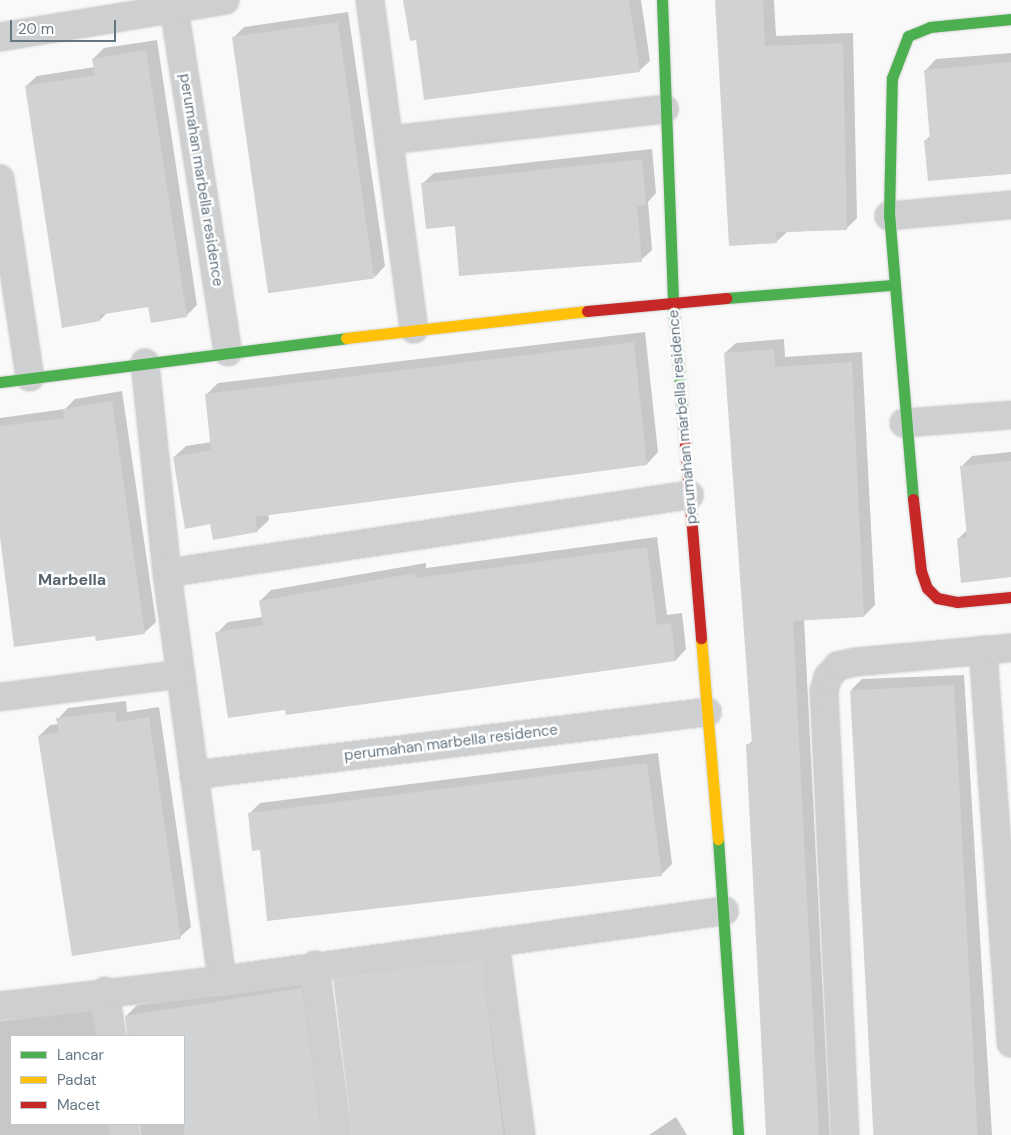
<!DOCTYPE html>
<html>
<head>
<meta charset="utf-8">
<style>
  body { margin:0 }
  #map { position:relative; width:1011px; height:1135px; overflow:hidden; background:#f9f9f9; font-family:"DM Sans",sans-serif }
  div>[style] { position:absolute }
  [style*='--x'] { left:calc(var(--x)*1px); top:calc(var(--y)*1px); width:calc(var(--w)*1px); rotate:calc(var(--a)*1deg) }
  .shadow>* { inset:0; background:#0003 }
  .building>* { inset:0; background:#d0d2d3; transform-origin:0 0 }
  .roads { filter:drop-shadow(0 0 1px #d5d6d7) drop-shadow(0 0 1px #d5d6d7) }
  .street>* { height:28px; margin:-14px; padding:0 14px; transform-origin:14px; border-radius:14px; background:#cecfd0 }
  .fast>* { height:11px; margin:-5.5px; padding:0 5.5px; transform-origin:5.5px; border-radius:5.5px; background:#4caf50 }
  .slow>* { height:11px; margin:-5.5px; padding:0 5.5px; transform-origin:5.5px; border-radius:5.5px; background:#ffc107 }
  .jam>* { height:11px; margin:-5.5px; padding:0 5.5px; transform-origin:5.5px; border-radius:5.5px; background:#c62828 }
  span { translate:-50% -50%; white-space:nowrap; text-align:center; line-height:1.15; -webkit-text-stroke:5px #fff; paint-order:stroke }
  .street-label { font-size:15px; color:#657683 }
  .neighbourhood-label { font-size:16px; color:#57646e; font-weight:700 }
  .legend { position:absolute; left:10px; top:1035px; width:175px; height:90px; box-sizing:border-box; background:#fff; border:1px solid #c1c8cd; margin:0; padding:6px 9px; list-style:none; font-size:15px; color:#657683 }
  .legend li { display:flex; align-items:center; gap:10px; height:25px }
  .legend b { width:25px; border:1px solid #c1c8cd }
  .scale { position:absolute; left:10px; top:20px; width:106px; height:22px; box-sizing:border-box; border:2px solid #657683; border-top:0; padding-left:6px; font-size:15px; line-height:18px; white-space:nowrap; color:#657683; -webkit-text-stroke:4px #fff; paint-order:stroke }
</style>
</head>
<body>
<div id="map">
  <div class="shadow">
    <div style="clip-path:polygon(405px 0,641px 0,650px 61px,639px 71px,417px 39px)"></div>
    <div style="clip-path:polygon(717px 0,774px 0,776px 36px,853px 33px,857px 218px,846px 229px,787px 232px,776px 242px)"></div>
    <div style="clip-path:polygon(348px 12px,385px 266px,375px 277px,233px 38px,244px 27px)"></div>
    <div style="clip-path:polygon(157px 40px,197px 305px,186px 316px,149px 306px,108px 312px,100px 320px,26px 86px,37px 76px,95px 67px,93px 59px,104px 48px)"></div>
    <div style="clip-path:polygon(1011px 53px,1011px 172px,925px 141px,931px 135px,926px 70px,936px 59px)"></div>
    <div style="clip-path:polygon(652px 149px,656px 193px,648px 202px,652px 250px,641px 260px,456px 225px,423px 183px,434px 173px)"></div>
    <div style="clip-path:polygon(645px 332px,658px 452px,647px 464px,268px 514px,269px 520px,257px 531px,211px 523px,174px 457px,186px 446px,212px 442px,206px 395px,218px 383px)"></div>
    <div style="clip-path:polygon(784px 339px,785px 357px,862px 352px,875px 605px,864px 616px,804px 619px,830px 1135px,767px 1135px,748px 745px,753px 740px,725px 353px,736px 343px)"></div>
    <div style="clip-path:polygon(122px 391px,156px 622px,145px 632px,97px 640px,96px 635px,0 527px,0 418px,65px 409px,75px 399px)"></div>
    <div style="clip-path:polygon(1011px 452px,1011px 576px,958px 539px,968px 529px,961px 467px,972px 456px)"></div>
    <div style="clip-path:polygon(657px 537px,667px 615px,682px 613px,686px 649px,676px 660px,287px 708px,217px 633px,228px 622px,263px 617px,260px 601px,271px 590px,426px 563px,426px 568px)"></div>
    <div style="clip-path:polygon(964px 675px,992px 1135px,885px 1135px,852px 689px,862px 679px)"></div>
    <div style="clip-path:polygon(126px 701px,127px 712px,159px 707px,191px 927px,180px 937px,39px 736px,50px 725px,59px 724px,58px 719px,68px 708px)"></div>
    <div style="clip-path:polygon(658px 753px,672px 864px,661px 875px,249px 814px,260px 803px)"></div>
    <div style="clip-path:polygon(492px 950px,520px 1135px,354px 1135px,334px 981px,345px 970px)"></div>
    <div style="clip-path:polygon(313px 977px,340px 1135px,141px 1135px,139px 1124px,184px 1124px,184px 1036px,128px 1036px,126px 1016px,137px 1005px)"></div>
    <div style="clip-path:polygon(104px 1004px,114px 1036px,11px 1036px,11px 1124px,122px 1124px,126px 1135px,0 1135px,0 1021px)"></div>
    <div style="clip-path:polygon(676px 1117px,687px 1135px,649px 1135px)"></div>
  </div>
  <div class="building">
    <div style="clip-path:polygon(403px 0,629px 0,640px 72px,424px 100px,416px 40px,410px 41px)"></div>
    <div style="clip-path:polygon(715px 0,763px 0,765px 46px,843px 43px,847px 230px,776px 232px,777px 243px,729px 246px)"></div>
    <div style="left:338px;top:22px;width:259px;height:107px;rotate:82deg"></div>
    <div style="clip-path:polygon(146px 50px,187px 317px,151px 323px,148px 307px,99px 315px,100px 321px,62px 328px,25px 86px,95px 75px,92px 59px)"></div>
    <div style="clip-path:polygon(1011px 62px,1011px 174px,928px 181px,924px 140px,930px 140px,924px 70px)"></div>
    <div style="clip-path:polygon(642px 159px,646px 205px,637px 206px,642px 262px,459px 276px,455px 226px,426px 229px,421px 183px)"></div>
    <div style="clip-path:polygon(634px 342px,647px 465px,255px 517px,258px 532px,213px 540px,210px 524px,185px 529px,173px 457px,211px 450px,205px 394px)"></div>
    <div style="clip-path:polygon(774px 349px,775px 367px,852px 362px,864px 617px,793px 621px,819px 1135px,766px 1135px,746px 744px,752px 744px,724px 353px)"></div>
    <div style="clip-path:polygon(112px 401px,145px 634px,96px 641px,95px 636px,14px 647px,0 537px,0 426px,64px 418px,63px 409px)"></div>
    <div style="clip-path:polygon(1011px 461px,1011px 577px,961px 583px,957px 539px,967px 537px,960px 466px)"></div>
    <div style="clip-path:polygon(647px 547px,657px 625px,671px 623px,676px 661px,286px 715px,285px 710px,228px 718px,215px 632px,263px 625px,259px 601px,415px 573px,416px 578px)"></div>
    <div style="left:954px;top:685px;width:451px;height:104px;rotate:87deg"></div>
    <div style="clip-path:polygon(115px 711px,117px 722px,149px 717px,181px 939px,72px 956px,38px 736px,59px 732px,56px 718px)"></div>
    <div style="clip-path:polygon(647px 763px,662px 876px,267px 921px,260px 850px,252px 851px,248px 813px)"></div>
    <div style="left:482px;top:960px;width:177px;height:150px;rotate:83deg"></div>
    <div style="clip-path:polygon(302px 988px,322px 1135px,184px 1135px,184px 1036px,127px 1036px,125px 1016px)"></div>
  </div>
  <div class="roads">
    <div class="street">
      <div style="--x:370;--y:0;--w:332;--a:82.4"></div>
      <div style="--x:174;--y:8;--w:348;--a:81.1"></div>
      <div style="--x:0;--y:37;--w:228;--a:-9.3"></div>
      <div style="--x:389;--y:140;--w:277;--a:-6.4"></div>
      <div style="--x:0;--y:179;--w:200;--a:81.4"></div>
      <div style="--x:889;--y:216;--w:122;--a:-5.2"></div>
      <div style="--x:145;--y:363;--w:211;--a:84"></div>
      <div style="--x:167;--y:573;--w:411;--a:82.3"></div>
      <div style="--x:904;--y:423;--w:107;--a:-4.3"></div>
      <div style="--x:167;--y:573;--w:528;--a:-8.5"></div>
      <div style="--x:983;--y:650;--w:394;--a:85.9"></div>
      <div style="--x:0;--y:697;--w:182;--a:-7.2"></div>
      <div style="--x:194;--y:775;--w:517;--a:-7"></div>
      <div style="--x:495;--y:942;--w:195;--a:82.3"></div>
      <div style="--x:315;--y:965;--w:172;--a:82.3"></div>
      <div style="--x:105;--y:991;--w:46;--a:81.2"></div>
      <div style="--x:0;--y:1006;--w:224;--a:-6.7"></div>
      <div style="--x:222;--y:980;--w:507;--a:-7.83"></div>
      <div style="--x:124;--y:1124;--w:11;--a:80"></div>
      <div style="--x:845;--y:1135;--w:444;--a:-92.7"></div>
      <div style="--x:824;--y:691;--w:15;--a:-74"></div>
      <div style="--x:828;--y:677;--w:15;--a:-48"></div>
      <div style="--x:838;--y:666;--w:18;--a:-13"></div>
      <div style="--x:856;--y:662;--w:156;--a:-5.2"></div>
    </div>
    <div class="fast">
      <div style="--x:662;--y:0;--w:302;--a:87.9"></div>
      <div style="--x:673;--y:302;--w:142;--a:85.1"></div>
      <div style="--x:726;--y:298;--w:168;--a:-4.5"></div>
      <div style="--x:0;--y:382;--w:349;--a:-7.2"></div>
      <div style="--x:913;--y:499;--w:284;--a:-94.8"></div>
      <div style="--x:889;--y:216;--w:138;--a:-88.8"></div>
      <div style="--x:892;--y:78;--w:45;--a:-69.1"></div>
      <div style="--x:908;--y:36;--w:24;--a:-22"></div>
      <div style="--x:930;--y:27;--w:81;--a:-5.6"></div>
      <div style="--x:718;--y:839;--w:297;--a:86.1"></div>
    </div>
    <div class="slow">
      <div style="--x:346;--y:338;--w:243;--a:-6.4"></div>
      <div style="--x:701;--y:638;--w:202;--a:85.2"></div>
    </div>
    <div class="jam">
      <div style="--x:587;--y:311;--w:140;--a:-5.3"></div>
      <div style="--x:685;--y:443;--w:196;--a:85.3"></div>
      <div style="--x:913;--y:499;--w:72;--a:83.7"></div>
      <div style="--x:921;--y:571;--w:18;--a:71"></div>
      <div style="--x:927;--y:588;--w:14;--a:45"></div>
      <div style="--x:937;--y:598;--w:20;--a:11"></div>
      <div style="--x:957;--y:602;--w:54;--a:-5.3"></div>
    </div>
  </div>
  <div class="street-label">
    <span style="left:201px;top:180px;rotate:81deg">perumahan marbella residence</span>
    <span style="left:683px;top:417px;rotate:-95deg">perumahan marbella residence</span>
    <span style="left:451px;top:743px;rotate:-7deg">perumahan marbella residence</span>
  </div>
  <div class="neighbourhood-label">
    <span style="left:72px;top:580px">Marbella</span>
  </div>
  <ul class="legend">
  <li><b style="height:6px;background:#4caf50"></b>Lancar</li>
  <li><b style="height:6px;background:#ffc107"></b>Padat</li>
  <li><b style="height:6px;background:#c62828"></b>Macet</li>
  </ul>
  <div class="scale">20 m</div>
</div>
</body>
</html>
